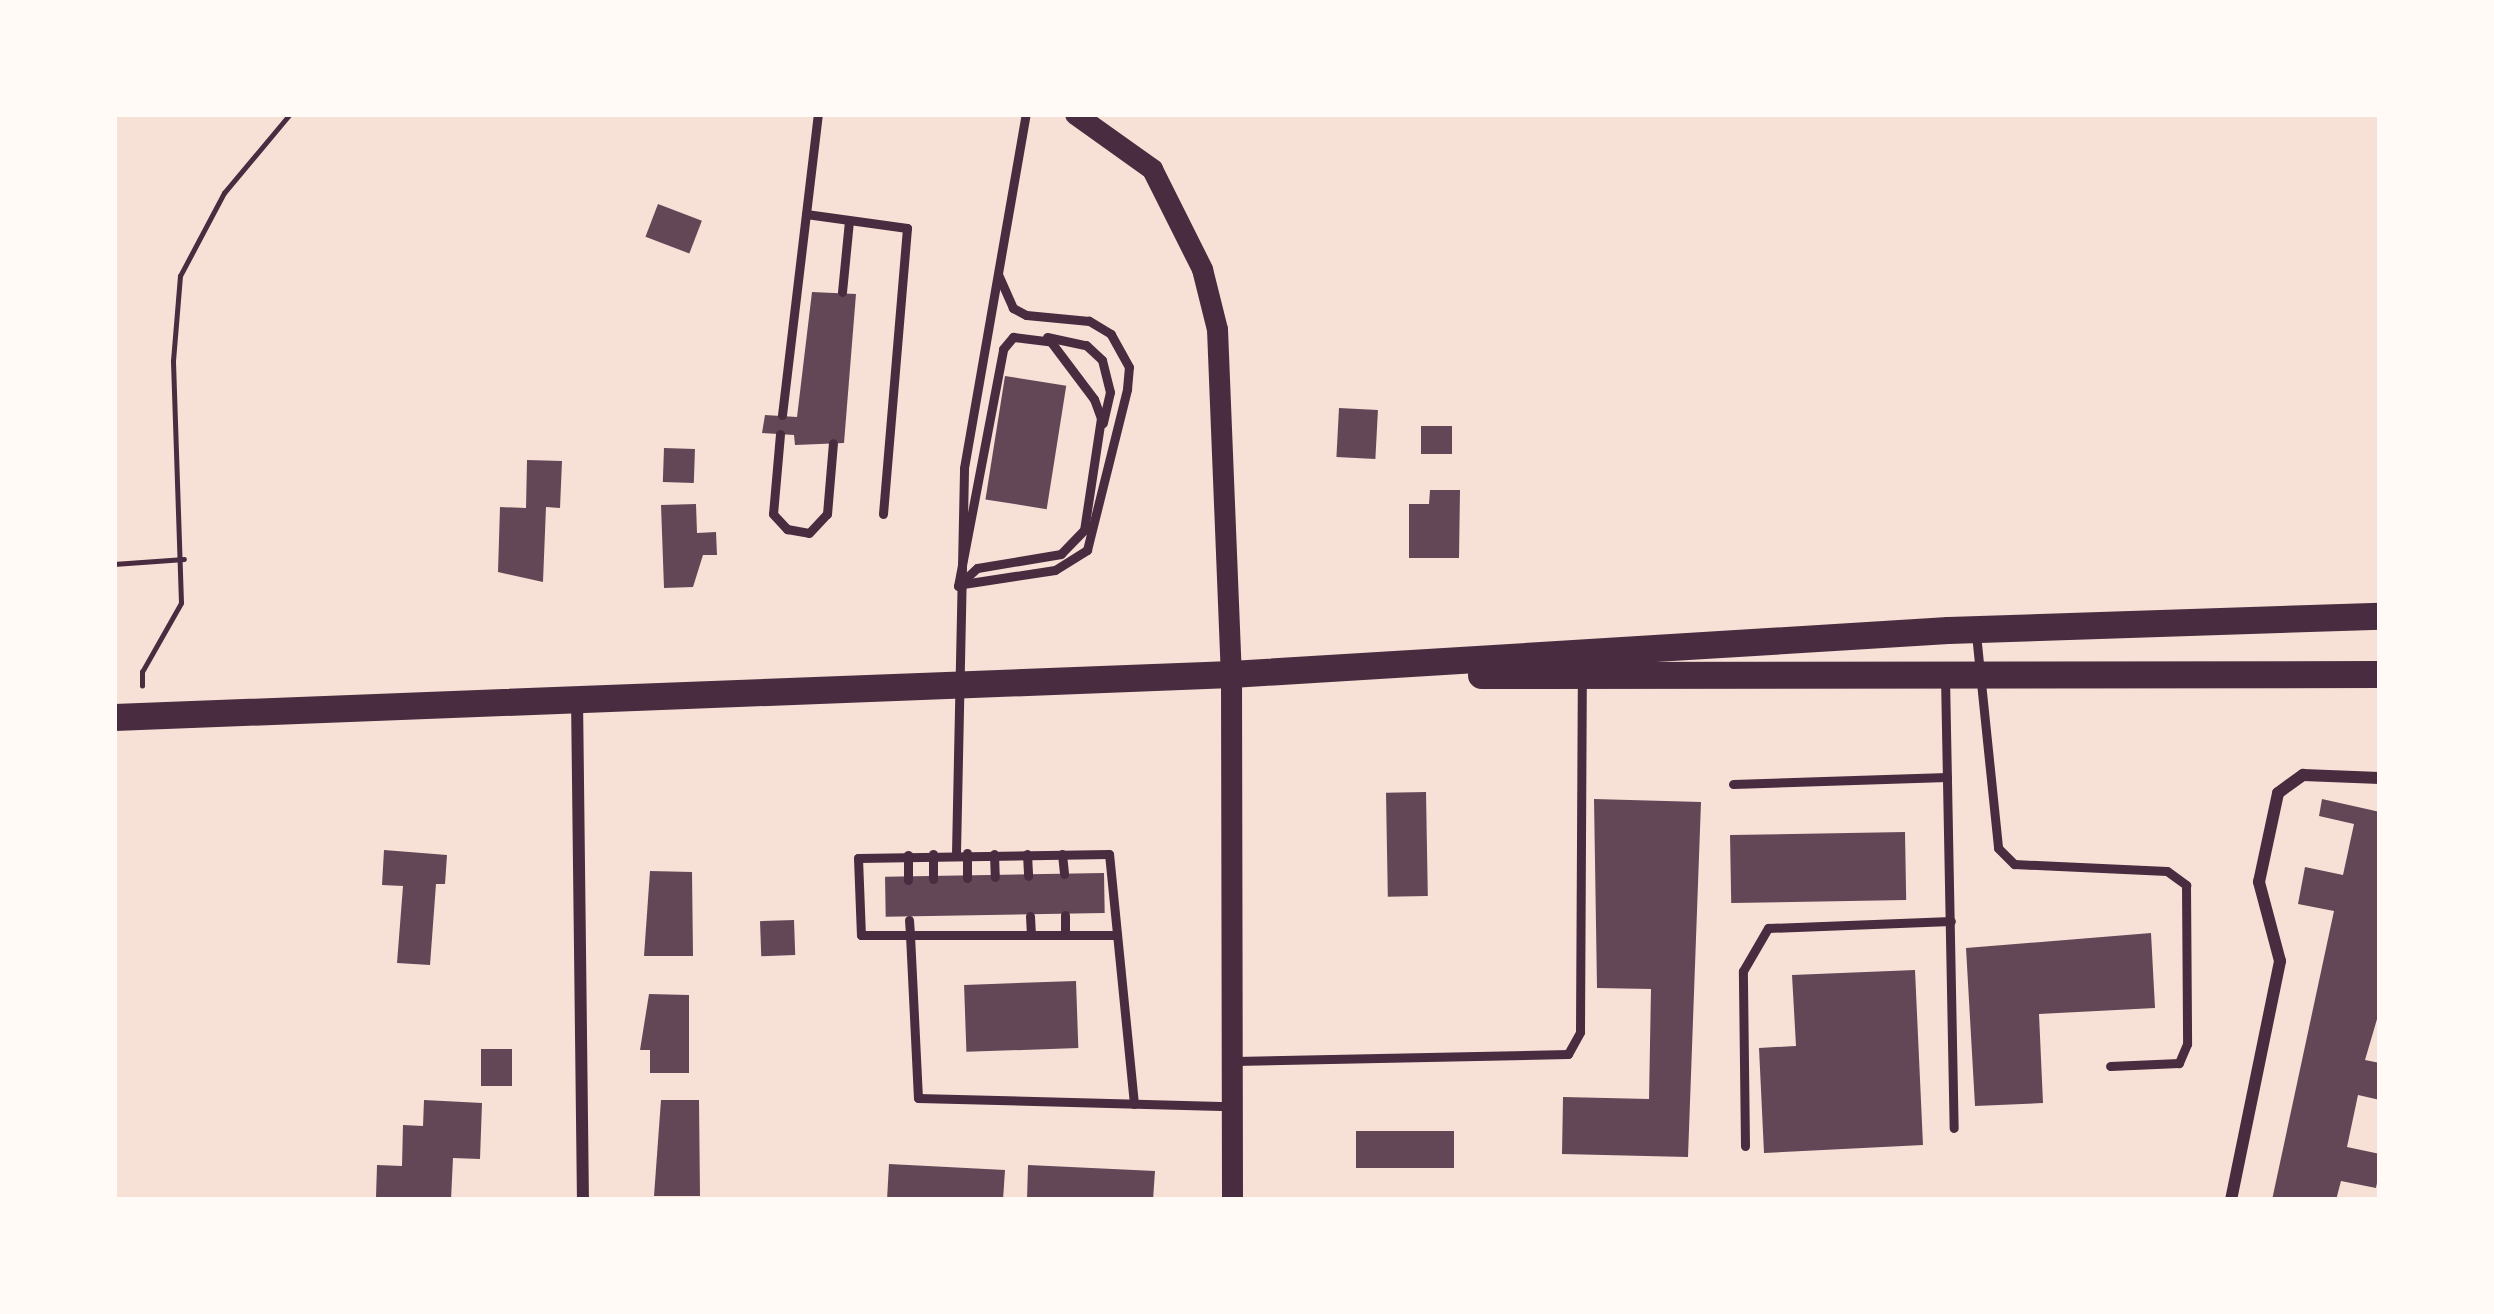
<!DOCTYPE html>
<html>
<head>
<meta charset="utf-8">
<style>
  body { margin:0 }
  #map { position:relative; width:2494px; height:1314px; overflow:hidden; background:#f7e1d7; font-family:"Work Sans",sans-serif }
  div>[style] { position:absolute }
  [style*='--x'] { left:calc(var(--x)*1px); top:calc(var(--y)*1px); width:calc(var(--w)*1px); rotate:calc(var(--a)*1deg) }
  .building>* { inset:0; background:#644757; transform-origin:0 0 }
  .path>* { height:4.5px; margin:-2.25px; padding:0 2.25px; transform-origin:2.25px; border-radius:2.25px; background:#4a2c40 }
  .service>* { height:9px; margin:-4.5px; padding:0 4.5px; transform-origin:4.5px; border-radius:4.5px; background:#4a2c40 }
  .minor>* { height:12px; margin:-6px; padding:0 6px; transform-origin:6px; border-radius:6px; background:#4a2c40 }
  .tertiary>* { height:21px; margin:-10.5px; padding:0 10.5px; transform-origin:10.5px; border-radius:10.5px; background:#4a2c40 }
  .primary>* { height:27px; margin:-13.5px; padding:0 13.5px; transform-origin:13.5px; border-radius:13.5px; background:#4a2c40 }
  span { translate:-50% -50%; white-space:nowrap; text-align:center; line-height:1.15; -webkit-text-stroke:9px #fffaf5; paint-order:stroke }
  .frame { position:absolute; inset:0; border:117px solid #fffaf5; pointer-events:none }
</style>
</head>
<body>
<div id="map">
  <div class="building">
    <div style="left:658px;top:204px;width:47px;height:35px;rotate:21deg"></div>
    <div style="clip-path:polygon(812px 292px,856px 294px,844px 443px,795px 445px,794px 435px,762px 433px,765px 415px,797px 417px)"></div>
    <div style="left:1005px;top:376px;width:62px;height:125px;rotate:9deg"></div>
    <div style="left:1339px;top:408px;width:39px;height:49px;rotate:3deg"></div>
    <div style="left:1421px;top:426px;width:31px;height:28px"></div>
    <div style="left:664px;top:448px;width:31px;height:34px;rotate:2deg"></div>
    <div style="clip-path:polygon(527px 460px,562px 461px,560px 508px,546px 507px,543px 582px,498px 572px,500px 507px,526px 508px)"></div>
    <div style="clip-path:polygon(1430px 490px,1460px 490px,1459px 558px,1409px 558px,1409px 504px,1429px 504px)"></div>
    <div style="clip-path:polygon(696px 504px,697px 533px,716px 532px,717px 555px,703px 555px,693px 587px,664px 588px,661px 505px)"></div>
    <div style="left:1426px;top:792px;width:104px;height:40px;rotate:89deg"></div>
    <div style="clip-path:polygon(1594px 799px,1701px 802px,1688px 1157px,1562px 1154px,1563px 1097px,1649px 1099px,1651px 989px,1597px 988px)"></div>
    <div style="clip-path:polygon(2322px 799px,2380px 812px,2380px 1009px,2365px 1060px,2380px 1063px,2380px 1100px,2358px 1095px,2347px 1147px,2380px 1154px,2380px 1168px,2376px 1188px,2341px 1181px,2336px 1200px,2272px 1200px,2334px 911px,2298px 904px,2305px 867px,2343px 875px,2354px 824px,2319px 816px)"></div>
    <div style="left:1905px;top:832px;width:68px;height:175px;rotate:89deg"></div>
    <div style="clip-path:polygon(384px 850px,447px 855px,445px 884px,436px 884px,430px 965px,397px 963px,403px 886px,382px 885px)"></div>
    <div style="clip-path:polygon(650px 871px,692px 872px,693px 956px,644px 956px)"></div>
    <div style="left:1104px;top:873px;width:40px;height:219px;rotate:89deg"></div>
    <div style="left:794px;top:920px;width:35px;height:34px;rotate:88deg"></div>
    <div style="clip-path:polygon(2151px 933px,2155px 1008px,2039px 1014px,2043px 1103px,1975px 1106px,1966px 948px)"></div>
    <div style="clip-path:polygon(1915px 970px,1923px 1145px,1764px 1153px,1759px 1048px,1796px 1046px,1792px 975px)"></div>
    <div style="left:1076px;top:981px;width:67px;height:112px;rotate:88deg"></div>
    <div style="clip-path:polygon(649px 994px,689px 995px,689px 1073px,650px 1073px,650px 1050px,640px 1050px)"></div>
    <div style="left:481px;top:1049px;width:31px;height:37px"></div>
    <div style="clip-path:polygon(424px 1100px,482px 1103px,480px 1159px,453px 1158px,451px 1200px,376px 1197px,377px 1165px,402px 1166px,403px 1125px,423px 1126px)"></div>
    <div style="clip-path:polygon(661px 1100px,699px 1100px,700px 1196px,654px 1196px)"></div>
    <div style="left:1356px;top:1131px;width:98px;height:37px"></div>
    <div style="clip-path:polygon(889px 1164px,1005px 1170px,1003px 1200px,887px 1200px)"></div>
    <div style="clip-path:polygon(1028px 1165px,1155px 1171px,1153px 1200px,1027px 1200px)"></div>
  </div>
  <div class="path">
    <div style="--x:114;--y:564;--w:70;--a:-4.1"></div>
    <div style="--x:142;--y:686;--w:14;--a:-90"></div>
    <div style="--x:142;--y:672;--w:79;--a:-60.5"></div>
    <div style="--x:181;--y:603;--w:242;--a:-91.9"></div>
    <div style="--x:173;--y:361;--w:85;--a:-85.3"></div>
    <div style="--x:180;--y:276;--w:94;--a:-62.1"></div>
    <div style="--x:224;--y:193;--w:103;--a:-50.1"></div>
  </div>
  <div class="service">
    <div style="--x:806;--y:214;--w:102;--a:7.9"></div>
    <div style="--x:907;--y:228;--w:287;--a:94.8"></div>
    <div style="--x:842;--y:292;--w:72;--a:-84.4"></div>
    <div style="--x:1013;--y:337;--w:38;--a:7"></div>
    <div style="--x:1051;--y:342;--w:71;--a:53"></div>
    <div style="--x:1094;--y:399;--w:20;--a:70"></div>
    <div style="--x:1101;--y:418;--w:113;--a:98.6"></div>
    <div style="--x:1084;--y:530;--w:33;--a:134"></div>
    <div style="--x:1061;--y:554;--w:85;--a:170.5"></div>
    <div style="--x:977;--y:568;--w:26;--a:137"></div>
    <div style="--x:958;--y:586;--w:241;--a:-79.2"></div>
    <div style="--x:1003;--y:349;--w:16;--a:-50"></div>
    <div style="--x:1047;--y:337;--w:40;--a:12"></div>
    <div style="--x:1086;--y:345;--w:22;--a:43"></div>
    <div style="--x:1102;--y:360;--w:33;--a:76"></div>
    <div style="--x:1110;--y:392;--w:32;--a:103"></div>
    <div style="--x:782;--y:415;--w:303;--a:-83.2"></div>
    <div style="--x:780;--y:434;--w:80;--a:95"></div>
    <div style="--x:773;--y:514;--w:21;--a:47"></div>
    <div style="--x:787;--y:529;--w:22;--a:10"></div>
    <div style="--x:809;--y:533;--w:26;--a:-47"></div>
    <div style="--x:827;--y:514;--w:71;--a:-85.2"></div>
    <div style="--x:963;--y:584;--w:93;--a:-8.7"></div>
    <div style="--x:1055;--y:570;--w:38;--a:-32"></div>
    <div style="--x:1087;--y:550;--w:166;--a:-76"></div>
    <div style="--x:1127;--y:389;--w:22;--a:-85"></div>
    <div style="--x:1129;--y:367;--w:38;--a:-119"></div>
    <div style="--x:1111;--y:334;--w:26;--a:-149"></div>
    <div style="--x:1089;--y:321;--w:63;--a:-174.6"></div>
    <div style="--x:1026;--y:315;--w:15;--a:-152"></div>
    <div style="--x:1013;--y:308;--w:36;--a:-114"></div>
    <div style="--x:1976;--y:634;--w:215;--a:84.1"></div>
    <div style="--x:1998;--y:848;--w:23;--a:45"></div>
    <div style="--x:2014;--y:864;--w:153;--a:2.6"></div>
    <div style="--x:2167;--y:871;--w:24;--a:36"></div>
    <div style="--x:2186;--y:885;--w:159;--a:89.6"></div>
    <div style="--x:2187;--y:1044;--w:21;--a:113"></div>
    <div style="--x:2179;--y:1063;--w:69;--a:177.5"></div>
    <div style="--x:1945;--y:677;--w:451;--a:88.9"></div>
    <div style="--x:1733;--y:784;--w:214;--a:-1.9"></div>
    <div style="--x:956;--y:853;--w:385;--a:-88.8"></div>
    <div style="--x:964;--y:468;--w:359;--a:-80.1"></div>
    <div style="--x:967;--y:853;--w:25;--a:90"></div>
    <div style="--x:933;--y:854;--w:25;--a:90"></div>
    <div style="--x:994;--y:854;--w:23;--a:88"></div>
    <div style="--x:1027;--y:854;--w:22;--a:87"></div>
    <div style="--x:1062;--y:854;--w:20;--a:84"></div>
    <div style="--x:908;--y:855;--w:25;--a:90"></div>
    <div style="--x:1065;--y:915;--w:20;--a:90"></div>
    <div style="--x:1030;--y:916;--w:19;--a:87"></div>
    <div style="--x:909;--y:920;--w:15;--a:86"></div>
    <div style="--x:910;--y:935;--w:207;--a:0"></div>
    <div style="--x:1235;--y:1061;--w:333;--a:-1.2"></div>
    <div style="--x:1568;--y:1054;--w:25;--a:-61"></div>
    <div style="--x:1580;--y:1032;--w:351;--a:-89.7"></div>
    <div style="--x:1134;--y:1104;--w:251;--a:-95.7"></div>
    <div style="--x:1109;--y:854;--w:251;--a:179.1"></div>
    <div style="--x:858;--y:858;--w:77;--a:87.8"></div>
    <div style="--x:861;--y:935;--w:49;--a:0"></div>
    <div style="--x:910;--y:935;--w:163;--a:87.2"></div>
    <div style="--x:918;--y:1098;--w:312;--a:1.5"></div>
    <div style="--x:1745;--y:1146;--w:175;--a:-90.7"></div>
    <div style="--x:1743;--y:971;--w:50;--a:-59.8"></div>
    <div style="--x:1768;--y:928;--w:183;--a:-2.2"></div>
  </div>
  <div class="minor">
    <div style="--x:577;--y:697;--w:503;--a:89.32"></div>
    <div style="--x:2231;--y:1200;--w:244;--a:-78.4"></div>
    <div style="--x:2280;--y:961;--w:82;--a:-104.9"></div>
    <div style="--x:2259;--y:882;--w:91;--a:-77.9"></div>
    <div style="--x:2278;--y:793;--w:31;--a:-36"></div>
    <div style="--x:2303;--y:775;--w:77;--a:2.2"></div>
  </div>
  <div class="tertiary">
    <div style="--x:1075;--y:114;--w:95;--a:35.5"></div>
    <div style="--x:1152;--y:169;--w:112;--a:63.4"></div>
    <div style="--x:1202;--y:269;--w:62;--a:76"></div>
    <div style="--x:1217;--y:329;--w:345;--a:87.7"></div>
    <div style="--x:1231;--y:674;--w:526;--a:89.89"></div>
  </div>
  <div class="primary">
    <div style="--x:1481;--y:675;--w:899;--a:-0.06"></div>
    <div style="--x:114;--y:717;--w:1118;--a:-2.2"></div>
    <div style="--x:1231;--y:674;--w:718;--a:-3.51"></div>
    <div style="--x:1948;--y:630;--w:432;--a:-1.9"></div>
  </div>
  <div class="frame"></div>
</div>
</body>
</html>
